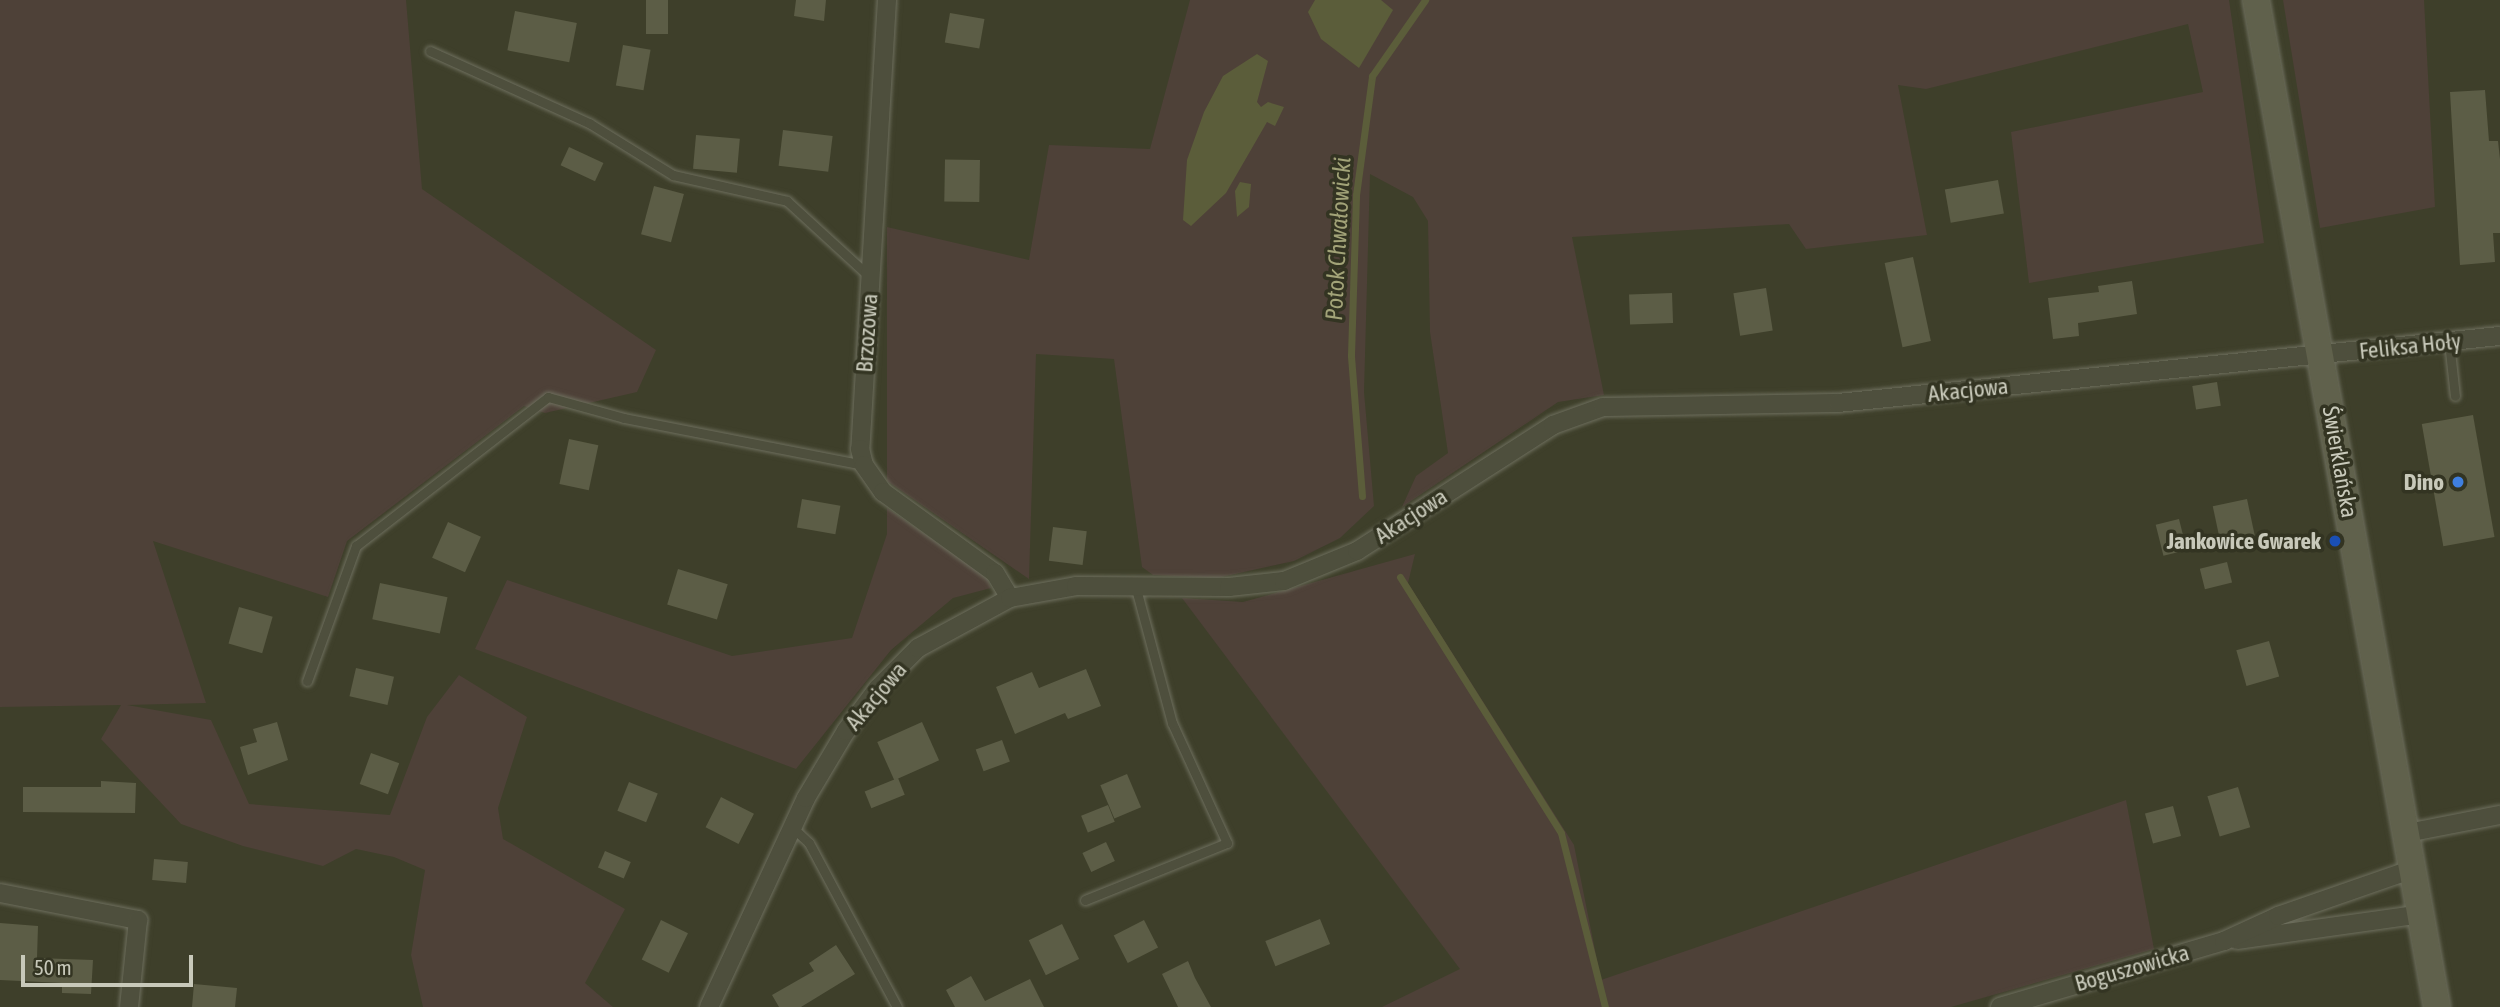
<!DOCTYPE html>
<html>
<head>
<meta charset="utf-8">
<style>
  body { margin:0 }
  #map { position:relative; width:2500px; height:1007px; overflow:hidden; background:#3e3f2a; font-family:"Asap Condensed",sans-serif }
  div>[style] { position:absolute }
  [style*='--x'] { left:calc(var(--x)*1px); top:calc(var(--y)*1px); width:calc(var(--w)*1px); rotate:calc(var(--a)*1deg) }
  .green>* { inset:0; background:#4e4138 }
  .water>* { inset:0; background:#5b5d3a }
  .stream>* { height:7px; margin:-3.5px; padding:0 3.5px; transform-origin:3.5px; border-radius:3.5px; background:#5b5d3a }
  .building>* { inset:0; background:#5c5d46; transform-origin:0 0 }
  .roads { filter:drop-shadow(0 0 2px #6e6f5e) drop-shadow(0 0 2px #6e6f5e) }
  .service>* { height:9px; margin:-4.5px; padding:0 4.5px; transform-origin:4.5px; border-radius:4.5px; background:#4e4f3d }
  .minor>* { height:18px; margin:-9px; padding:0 9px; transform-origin:9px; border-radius:9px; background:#4e4f3d }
  .secondary>* { height:26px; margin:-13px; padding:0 13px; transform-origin:13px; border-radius:13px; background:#60614c }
  .dots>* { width:19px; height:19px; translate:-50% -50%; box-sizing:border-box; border:4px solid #333422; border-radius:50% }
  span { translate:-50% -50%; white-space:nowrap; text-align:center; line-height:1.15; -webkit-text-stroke:7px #333422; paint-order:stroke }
  .street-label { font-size:23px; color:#c8c9ba }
  .poi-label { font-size:23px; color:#c8c9ba; font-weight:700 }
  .right { translate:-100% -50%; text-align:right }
  .water-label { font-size:24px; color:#a2a378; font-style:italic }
  .scale { position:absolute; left:21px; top:955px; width:172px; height:32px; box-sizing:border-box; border:4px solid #c8c9ba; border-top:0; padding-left:9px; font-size:21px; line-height:24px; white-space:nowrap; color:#c8c9ba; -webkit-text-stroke:5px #333422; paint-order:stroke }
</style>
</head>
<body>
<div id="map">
  <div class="green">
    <div style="clip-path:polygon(0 0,406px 0,422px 189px,656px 350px,637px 392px,545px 413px,524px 406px,347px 541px,328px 597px,153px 541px,206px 703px,127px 705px,211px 720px,249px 804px,390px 815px,427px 717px,459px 675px,527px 717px,498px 808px,503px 839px,625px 909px,585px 983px,613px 1007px,423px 1007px,411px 955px,425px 870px,394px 857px,356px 849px,323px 866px,243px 846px,181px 824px,101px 739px,121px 705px,0 707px)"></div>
    <div style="clip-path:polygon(1190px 0,2229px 0,2264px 243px,2029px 283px,2011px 132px,2203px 92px,2188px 24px,1926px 89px,1898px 85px,1927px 235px,1806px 249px,1789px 224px,1572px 237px,1604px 395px,1558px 402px,1402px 507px,1416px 476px,1448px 453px,1430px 332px,1428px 221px,1413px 197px,1370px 174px,1364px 392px,1374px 506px,1340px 538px,1294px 561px,1217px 578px,1153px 575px,1142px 567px,1114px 359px,1036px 354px,1029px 579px,887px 481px,887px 227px,1029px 260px,1049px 145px,1150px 149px)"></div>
    <div style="clip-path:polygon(2283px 0,2424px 0,2435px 207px,2320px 228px)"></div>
    <div style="clip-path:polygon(887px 508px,986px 576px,991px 588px,953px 598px,891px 650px,796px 769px,475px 649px,507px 580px,732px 656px,852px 638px,887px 534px)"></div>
    <div style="clip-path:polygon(1415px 554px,1408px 583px,1574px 845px,1601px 980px,2126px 800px,2154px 949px,1951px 1007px,1382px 1007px,1460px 969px,1182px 598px,1243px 602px)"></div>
  </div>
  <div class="water">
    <div style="clip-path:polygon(1315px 0,1381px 0,1393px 10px,1359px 68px,1321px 39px,1308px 12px)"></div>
    <div style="clip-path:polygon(1257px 54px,1268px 61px,1257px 102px,1261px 107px,1268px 102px,1284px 107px,1275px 126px,1267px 122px,1226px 193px,1191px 226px,1183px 220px,1187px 160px,1204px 112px,1223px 76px)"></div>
    <div style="clip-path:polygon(1240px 182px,1251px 184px,1249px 207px,1237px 217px,1235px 191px)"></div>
  </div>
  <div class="stream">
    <div style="--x:1362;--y:496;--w:141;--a:-94.5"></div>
    <div style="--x:1351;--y:355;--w:160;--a:-88.2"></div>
    <div style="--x:1356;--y:195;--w:120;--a:-82.3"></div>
    <div style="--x:1372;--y:76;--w:93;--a:-55.1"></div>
    <div style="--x:1400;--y:577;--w:302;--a:57.8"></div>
    <div style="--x:1561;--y:833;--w:179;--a:75.8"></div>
  </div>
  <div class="building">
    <div style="left:646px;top:0;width:22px;height:34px"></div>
    <div style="clip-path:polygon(796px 0,826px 0,824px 21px,794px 16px)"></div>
    <div style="left:515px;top:11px;width:63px;height:40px;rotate:11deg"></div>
    <div style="left:950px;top:13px;width:35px;height:30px;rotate:10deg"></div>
    <div style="left:623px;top:45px;width:28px;height:41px;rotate:10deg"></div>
    <div style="clip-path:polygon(2485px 90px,2489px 141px,2498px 141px,2500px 159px,2500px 233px,2493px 233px,2495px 262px,2460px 265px,2450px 92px)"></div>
    <div style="left:783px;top:130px;width:50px;height:36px;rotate:7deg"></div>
    <div style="left:696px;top:135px;width:44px;height:34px;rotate:5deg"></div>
    <div style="left:569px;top:147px;width:38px;height:20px;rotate:25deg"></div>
    <div style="left:980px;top:160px;width:42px;height:35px;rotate:91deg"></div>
    <div style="left:1998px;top:180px;width:34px;height:54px;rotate:80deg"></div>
    <div style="left:654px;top:186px;width:31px;height:50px;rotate:15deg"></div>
    <div style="left:1913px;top:257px;width:86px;height:29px;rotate:78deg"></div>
    <div style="clip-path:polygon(2132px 281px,2137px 314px,2078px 323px,2079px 336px,2053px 339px,2048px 298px,2099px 292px,2098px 286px)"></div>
    <div style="left:1766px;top:288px;width:43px;height:33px;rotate:81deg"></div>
    <div style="left:1672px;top:293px;width:30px;height:43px;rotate:88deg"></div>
    <div style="left:2217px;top:382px;width:24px;height:25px;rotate:81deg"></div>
    <div style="left:2473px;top:415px;width:124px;height:52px;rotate:80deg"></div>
    <div style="left:569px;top:439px;width:30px;height:46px;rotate:12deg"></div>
    <div style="left:802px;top:499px;width:39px;height:29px;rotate:10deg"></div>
    <div style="left:2247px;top:499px;width:42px;height:35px;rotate:78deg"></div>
    <div style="left:2179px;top:519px;width:32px;height:24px;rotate:76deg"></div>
    <div style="left:448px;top:522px;width:36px;height:39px;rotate:24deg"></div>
    <div style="left:1053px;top:527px;width:34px;height:34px;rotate:7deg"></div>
    <div style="left:2227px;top:562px;width:21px;height:28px;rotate:76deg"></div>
    <div style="left:678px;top:569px;width:52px;height:37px;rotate:17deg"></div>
    <div style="left:380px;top:583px;width:69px;height:37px;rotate:12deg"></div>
    <div style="left:239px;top:607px;width:35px;height:38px;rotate:16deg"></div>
    <div style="left:2269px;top:641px;width:37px;height:34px;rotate:74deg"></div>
    <div style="left:356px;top:668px;width:39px;height:29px;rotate:13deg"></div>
    <div style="clip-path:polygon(1086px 669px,1101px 706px,1068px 719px,1065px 713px,1015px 734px,996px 687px,1032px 672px,1039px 688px)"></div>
    <div style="clip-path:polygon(277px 722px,288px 760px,248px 775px,240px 747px,257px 742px,253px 729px)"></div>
    <div style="left:922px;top:722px;width:42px;height:49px;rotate:66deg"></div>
    <div style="left:1002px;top:740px;width:23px;height:28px;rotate:70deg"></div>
    <div style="left:371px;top:753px;width:30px;height:33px;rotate:20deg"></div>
    <div style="left:1127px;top:774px;width:36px;height:29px;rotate:67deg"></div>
    <div style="left:898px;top:778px;width:18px;height:36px;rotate:68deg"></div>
    <div style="clip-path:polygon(101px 781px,136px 783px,135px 813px,23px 812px,23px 787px,101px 787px)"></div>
    <div style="left:629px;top:782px;width:31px;height:31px;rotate:22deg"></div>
    <div style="left:2238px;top:787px;width:42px;height:32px;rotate:73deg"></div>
    <div style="left:721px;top:797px;width:37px;height:34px;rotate:27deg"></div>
    <div style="left:1108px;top:805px;width:18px;height:29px;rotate:68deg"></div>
    <div style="left:2173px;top:806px;width:31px;height:29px;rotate:75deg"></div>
    <div style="left:1106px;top:842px;width:21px;height:26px;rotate:65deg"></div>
    <div style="left:605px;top:851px;width:28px;height:18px;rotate:23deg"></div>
    <div style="left:154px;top:859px;width:34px;height:21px;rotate:5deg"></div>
    <div style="left:1320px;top:919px;width:27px;height:59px;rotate:68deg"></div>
    <div style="left:661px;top:920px;width:30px;height:44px;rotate:26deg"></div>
    <div style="left:1144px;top:920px;width:31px;height:34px;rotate:63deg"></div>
    <div style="clip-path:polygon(0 923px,38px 926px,37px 958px,93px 960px,91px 994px,62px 993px,62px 983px,0 980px)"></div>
    <div style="left:1062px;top:924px;width:39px;height:37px;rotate:64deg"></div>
    <div style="clip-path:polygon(836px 945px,855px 974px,801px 1007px,779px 1007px,772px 995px,814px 971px,809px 963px)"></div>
    <div style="clip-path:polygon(1188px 961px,1195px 978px,1211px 1007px,1178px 1007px,1162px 974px)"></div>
    <div style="clip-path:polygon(971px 976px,985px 1001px,1030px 979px,1044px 1007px,955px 1007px,946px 990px)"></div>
    <div style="clip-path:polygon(194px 984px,237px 988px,235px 1007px,192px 1007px)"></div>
  </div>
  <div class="roads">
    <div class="service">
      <div style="--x:430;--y:51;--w:175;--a:24.4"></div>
      <div style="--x:589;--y:123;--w:99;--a:31.8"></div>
      <div style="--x:673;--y:175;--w:117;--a:12.8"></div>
      <div style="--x:787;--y:201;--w:113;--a:42.5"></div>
      <div style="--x:2449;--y:342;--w:54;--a:83.7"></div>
      <div style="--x:307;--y:681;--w:144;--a:-70.1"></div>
      <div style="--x:356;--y:546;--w:243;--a:-37.8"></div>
      <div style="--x:548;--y:397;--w:79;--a:15.4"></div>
      <div style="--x:624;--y:418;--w:245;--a:11.1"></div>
      <div style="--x:792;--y:827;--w:23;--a:43"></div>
      <div style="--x:809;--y:843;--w:186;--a:61.8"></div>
      <div style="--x:1085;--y:900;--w:153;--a:-21.9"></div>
      <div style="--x:1227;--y:843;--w:132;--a:-114.6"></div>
      <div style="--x:1172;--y:723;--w:143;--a:-105"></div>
    </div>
    <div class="minor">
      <div style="--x:887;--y:0;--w:450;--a:93.4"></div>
      <div style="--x:860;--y:449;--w:16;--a:76"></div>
      <div style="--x:864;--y:465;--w:33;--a:55"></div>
      <div style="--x:883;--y:492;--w:138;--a:35.9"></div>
      <div style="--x:995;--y:573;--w:29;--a:59"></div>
      <div style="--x:2407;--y:833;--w:95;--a:-11"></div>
      <div style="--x:0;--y:893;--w:141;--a:11.1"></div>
      <div style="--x:138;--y:920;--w:87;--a:95.9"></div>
      <div style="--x:2237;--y:940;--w:186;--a:-8"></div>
      <div style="--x:709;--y:1007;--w:230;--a:-65.1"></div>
      <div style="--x:806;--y:798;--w:78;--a:-59.2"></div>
      <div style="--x:846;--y:731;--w:54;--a:-53.3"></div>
      <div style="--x:878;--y:688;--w:57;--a:-45"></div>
      <div style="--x:918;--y:648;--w:105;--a:-28.5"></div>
      <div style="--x:1010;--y:598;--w:67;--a:-10.3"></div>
      <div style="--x:1076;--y:586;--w:153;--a:0.4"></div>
      <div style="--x:1229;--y:587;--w:55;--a:-6.2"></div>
      <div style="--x:1284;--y:581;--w:79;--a:-22.3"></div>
      <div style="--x:1357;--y:551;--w:233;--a:-32.7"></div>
      <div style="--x:1553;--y:425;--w:53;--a:-19.8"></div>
      <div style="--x:1603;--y:407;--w:235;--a:-1"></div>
      <div style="--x:1838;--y:403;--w:665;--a:-5.78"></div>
      <div style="--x:2000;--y:1007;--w:234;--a:-16.4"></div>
      <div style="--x:2224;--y:941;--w:60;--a:-24.8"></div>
      <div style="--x:2278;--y:916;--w:143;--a:-19.2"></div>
    </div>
    <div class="secondary">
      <div style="--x:2256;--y:0;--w:1023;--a:79.81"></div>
    </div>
  </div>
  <div class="dots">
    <div style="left:2458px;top:482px;background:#3f7fe0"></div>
    <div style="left:2335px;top:541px;background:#1a4fb4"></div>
  </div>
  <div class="street-label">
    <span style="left:867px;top:333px;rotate:-86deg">Brzozowa</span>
    <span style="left:2410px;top:346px;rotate:-6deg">Feliksa Hoły</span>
    <span style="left:1968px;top:390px;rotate:-6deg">Akacjowa</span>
    <span style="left:2340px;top:462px;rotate:80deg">Świerklańska</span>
    <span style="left:1411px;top:516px;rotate:-33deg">Akacjowa</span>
    <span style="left:876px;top:696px;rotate:-50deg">Akacjowa</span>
    <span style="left:2132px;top:968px;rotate:-16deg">Boguszowicka</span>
  </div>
  <div class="poi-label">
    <span class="right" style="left:2444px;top:482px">Dino</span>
    <span class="right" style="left:2321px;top:541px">Jankowice Gwarek</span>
  </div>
  <div class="water-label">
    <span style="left:1338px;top:239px;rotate:-87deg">Potok Chwałowicki</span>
  </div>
  <div class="scale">50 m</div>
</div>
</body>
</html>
